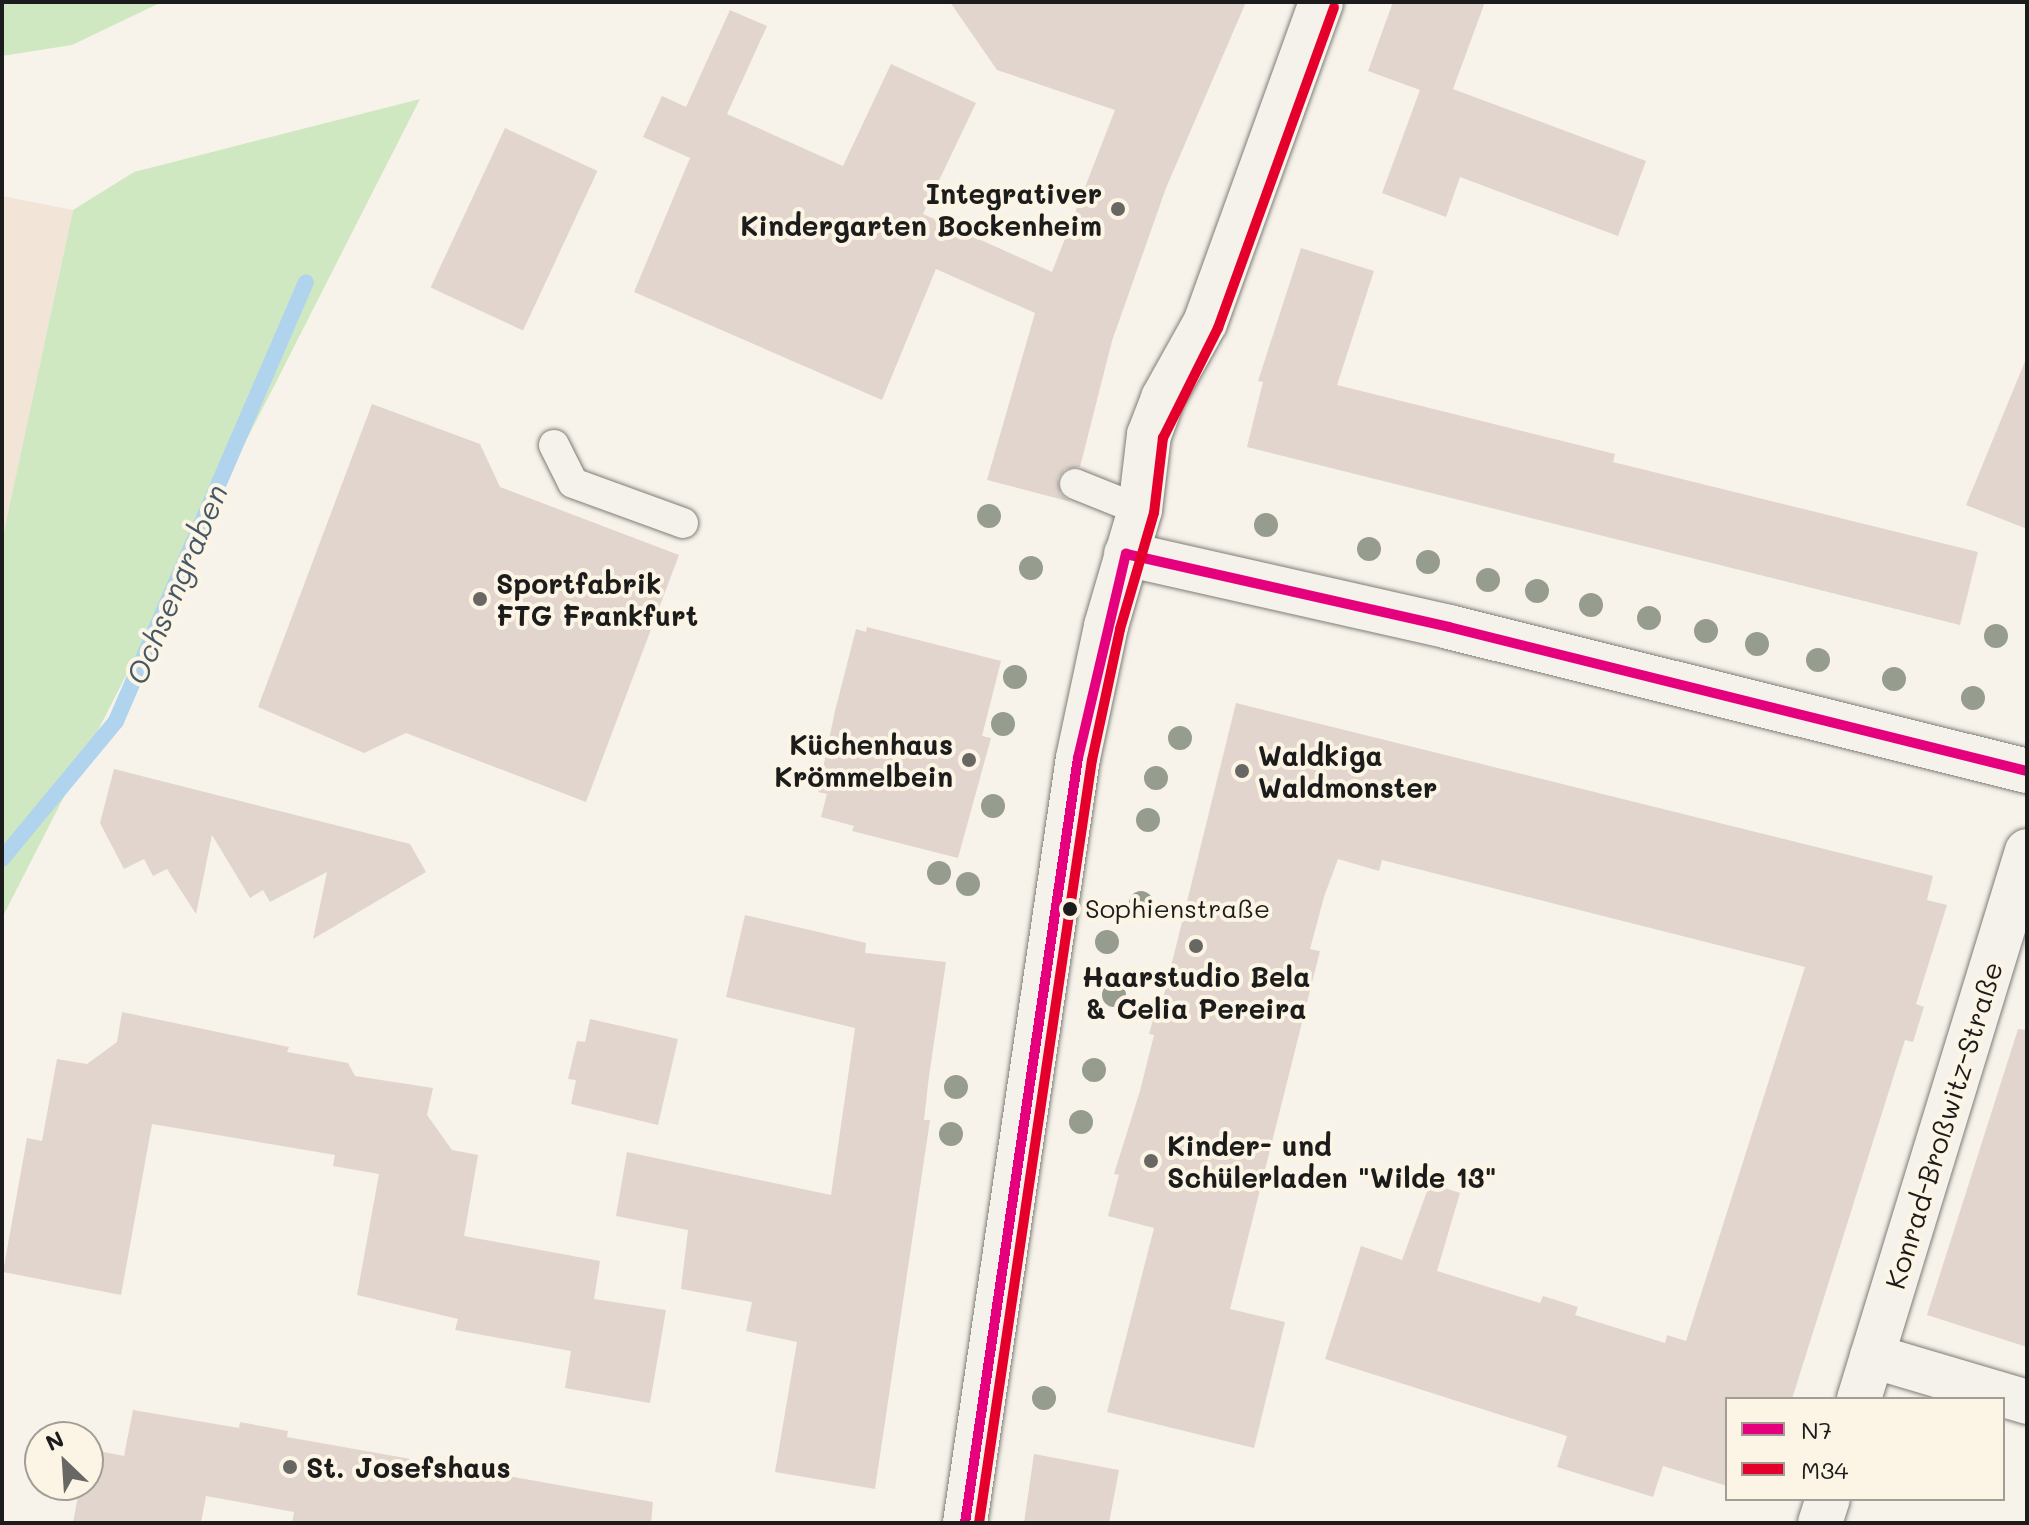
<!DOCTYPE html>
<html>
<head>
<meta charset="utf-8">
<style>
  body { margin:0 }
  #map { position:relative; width:2029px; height:1525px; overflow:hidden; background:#f7f3ea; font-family:Mali,sans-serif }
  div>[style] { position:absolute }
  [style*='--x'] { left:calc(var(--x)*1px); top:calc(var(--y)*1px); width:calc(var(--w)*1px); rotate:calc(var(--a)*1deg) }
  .built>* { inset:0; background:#f2e5d8 }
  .green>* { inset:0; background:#d0e8c1 }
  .stream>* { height:16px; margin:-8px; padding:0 8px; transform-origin:8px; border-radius:8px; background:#b0d4ee }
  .building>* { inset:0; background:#e2d5cd; transform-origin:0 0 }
  .roads { filter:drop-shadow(0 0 2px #7f7d79) drop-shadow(0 0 2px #7f7d79) }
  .service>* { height:30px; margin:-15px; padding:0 15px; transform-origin:15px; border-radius:15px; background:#f5f2ec }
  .minor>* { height:44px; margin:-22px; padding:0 22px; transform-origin:22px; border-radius:22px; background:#f5f2ec }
  .tertiary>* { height:44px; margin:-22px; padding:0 22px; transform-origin:22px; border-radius:22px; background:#f5f2ec }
  .secondary>* { height:44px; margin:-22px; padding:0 22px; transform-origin:22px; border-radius:22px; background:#f5f2ec }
  .bus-1>* { height:10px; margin:-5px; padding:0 5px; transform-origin:5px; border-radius:5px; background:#e5007d }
  .bus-2>* { height:10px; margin:-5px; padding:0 5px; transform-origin:5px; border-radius:5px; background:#e4002b }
  .trees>* { width:24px; height:24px; margin:-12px; border-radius:50%; background:#979d8e }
  .dots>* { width:22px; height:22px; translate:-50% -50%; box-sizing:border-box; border:4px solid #fcf5e5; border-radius:50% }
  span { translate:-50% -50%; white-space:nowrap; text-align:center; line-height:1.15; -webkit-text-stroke:8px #fcf5e5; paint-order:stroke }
  .bus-label { font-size:26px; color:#1c1c1c }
  .left { translate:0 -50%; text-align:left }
  .poi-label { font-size:28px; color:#1c1c1c; font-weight:700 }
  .right { translate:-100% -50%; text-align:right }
  .street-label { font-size:28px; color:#1c1c1c }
  .water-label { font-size:30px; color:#455866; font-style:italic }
  .frame { position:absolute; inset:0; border:4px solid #1c1c1c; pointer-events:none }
  .legend { position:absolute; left:1725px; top:1397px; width:280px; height:104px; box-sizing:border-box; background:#fcf5e5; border:2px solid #a29e95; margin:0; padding:10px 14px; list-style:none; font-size:24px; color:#1c1c1c }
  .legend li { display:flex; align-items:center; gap:16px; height:40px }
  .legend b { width:40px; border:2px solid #a29e95 }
  .north { position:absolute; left:24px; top:1421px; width:80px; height:80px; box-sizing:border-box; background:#fcf5e5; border:2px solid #a29e95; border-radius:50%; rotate:335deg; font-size:22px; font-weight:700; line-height:32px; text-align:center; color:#1c1c1c }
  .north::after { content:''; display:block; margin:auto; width:28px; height:36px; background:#696764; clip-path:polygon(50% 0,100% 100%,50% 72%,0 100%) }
</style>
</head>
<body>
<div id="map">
  <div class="built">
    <div style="clip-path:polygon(2px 196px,73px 210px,2px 542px)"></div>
  </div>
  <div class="green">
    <div style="clip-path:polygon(2px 2px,162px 2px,72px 45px,2px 56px)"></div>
    <div style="clip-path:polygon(420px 99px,272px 390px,2px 918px,2px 541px,73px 210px,134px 172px)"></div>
  </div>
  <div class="stream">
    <div style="--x:2;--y:859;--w:179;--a:-50.4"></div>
    <div style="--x:116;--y:721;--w:478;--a:-66.6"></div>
  </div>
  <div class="building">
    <div style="clip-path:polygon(950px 2px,1246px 2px,1166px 188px,1112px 341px,1080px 467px,1065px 469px,1058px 478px,1060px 494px,1071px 502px,987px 480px,1035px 313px,936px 269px,882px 400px,634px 292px,690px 158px,643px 137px,662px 96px,686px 107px,730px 10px,767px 26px,727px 114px,843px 166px,891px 64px,976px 103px,923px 214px,1052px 272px,1115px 110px,997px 70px)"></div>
    <div style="clip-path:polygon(1393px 2px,1485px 2px,1453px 89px,1646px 161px,1618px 236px,1460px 177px,1446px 217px,1382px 193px,1420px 90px,1368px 71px)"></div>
    <div style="left:505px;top:128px;width:102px;height:176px;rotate:25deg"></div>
    <div style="clip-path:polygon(1301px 248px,1374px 271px,1337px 385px,1615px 454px,1613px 462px,1978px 552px,1960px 625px,1247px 447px,1263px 382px,1258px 381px)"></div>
    <div style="clip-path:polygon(2026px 359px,2027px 360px,2027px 529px,1966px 505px)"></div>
    <div style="clip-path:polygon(372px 404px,480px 444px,500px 487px,679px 555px,586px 802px,406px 733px,364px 753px,258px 707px)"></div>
    <div style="clip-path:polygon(867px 627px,1001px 661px,982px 736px,991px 738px,958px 858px,852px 831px,854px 826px,821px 817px,827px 794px,818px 792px,835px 711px,856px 629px,866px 632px)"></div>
    <div style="clip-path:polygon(1236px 703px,1933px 876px,1927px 900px,1947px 905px,1916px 1004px,1924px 1007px,1913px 1042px,1905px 1040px,1792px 1399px,1727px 1399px,1727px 1486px,1663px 1466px,1653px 1497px,1557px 1467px,1567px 1436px,1325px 1359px,1361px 1246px,1402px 1260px,1430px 1183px,1460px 1193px,1437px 1271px,1540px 1303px,1543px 1296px,1578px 1307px,1575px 1315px,1665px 1343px,1667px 1335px,1686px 1341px,1805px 967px,1382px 860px,1379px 871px,1338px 859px,1324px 897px,1310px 949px,1320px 951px,1230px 1309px,1285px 1322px,1254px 1448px,1107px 1412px,1154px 1228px,1108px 1216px,1119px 1175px,1114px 1174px,1140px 1091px,1154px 1035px,1149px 1034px,1159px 998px,1163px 999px)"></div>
    <div style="clip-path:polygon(114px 769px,410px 844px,426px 872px,313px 939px,327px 872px,270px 902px,263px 890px,250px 898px,212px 835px,196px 914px,167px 869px,153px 876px,144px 859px,124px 869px,100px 823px)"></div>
    <div style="clip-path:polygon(745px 915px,866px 943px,865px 953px,946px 962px,929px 1076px,924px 1120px,930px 1120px,875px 1489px,775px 1472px,797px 1342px,746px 1331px,752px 1302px,681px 1289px,688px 1230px,616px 1216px,627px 1152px,831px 1195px,855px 1028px,726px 997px)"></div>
    <div style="clip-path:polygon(122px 1012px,289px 1047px,287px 1052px,348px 1063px,355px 1076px,433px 1088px,427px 1115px,452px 1150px,478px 1155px,464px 1236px,600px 1261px,594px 1299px,666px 1310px,650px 1403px,565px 1388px,571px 1351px,455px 1330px,458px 1319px,357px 1295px,379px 1174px,333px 1166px,335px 1155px,152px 1124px,121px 1295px,3px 1272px,27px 1138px,42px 1141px,57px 1059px,87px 1064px,117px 1042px)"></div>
    <div style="clip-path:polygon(590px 1019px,678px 1039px,658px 1125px,571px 1104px,576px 1080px,568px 1079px,577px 1041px,585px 1042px)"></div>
    <div style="clip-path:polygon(2018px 1029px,2027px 1030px,2027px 1347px,1927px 1315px)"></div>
    <div style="clip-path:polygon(133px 1410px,239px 1428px,240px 1422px,288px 1431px,287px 1437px,450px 1466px,451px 1460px,498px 1468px,497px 1474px,653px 1502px,651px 1523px,292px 1523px,294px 1512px,206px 1496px,201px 1523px,73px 1523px,80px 1485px,88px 1485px,88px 1449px,124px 1456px)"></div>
    <div style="clip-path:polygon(1034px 1454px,1119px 1470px,1109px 1523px,1024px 1523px)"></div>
  </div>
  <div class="roads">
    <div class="service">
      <div style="--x:554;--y:445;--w:42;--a:63.4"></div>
      <div style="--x:573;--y:483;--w:117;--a:20"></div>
      <div style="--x:1075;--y:484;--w:70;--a:21.8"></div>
    </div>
    <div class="minor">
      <div style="--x:1872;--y:1356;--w:162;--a:16.5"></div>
      <div style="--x:1859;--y:1399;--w:573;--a:-72.96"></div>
      <div style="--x:1820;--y:1523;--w:25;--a:-72"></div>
    </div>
    <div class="tertiary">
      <div style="--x:1126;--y:554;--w:331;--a:12.7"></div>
      <div style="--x:1449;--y:627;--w:596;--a:13.99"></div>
    </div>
    <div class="secondary">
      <div style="--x:965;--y:1523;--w:773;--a:-81.6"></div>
      <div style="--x:1078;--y:758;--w:135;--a:-78"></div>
      <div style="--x:1106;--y:626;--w:121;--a:-73.7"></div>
      <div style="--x:1140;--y:510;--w:76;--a:-83.2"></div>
      <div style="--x:1149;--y:435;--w:40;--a:-69"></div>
      <div style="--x:1163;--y:398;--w:86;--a:-60.8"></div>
      <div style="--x:1205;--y:323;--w:341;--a:-70.1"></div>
    </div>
  </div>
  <div class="bus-1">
    <div style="--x:1126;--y:554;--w:331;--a:12.7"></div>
    <div style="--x:1449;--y:627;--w:596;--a:13.99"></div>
    <div style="--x:965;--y:1523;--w:773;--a:-81.6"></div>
    <div style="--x:1078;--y:758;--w:210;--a:-76.8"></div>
  </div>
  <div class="bus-2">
    <div style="--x:979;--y:1523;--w:771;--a:-81.58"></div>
    <div style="--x:1092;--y:760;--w:134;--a:-77.9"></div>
    <div style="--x:1120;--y:629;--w:121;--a:-73.7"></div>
    <div style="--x:1154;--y:513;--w:76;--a:-83.2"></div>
    <div style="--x:1163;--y:438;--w:123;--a:-63.4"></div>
    <div style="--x:1218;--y:328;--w:341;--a:-70.1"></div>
  </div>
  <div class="trees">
    <div style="left:989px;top:516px"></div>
    <div style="left:1266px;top:525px"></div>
    <div style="left:1369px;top:549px"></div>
    <div style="left:1428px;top:562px"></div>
    <div style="left:1031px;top:568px"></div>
    <div style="left:1488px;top:580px"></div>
    <div style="left:1537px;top:591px"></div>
    <div style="left:1591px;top:605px"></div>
    <div style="left:1649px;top:618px"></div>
    <div style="left:1706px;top:631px"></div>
    <div style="left:1996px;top:636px"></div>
    <div style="left:1757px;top:644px"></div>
    <div style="left:1818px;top:660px"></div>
    <div style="left:1015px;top:677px"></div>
    <div style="left:1894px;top:679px"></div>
    <div style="left:1973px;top:698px"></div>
    <div style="left:1003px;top:724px"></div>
    <div style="left:1180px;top:738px"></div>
    <div style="left:1156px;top:778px"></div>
    <div style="left:993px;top:806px"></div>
    <div style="left:1148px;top:820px"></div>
    <div style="left:939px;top:873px"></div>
    <div style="left:968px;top:884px"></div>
    <div style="left:1141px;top:903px"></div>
    <div style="left:1107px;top:942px"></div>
    <div style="left:1114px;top:995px"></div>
    <div style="left:1094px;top:1070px"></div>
    <div style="left:956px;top:1087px"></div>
    <div style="left:1081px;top:1122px"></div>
    <div style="left:951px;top:1134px"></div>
    <div style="left:1044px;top:1398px"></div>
  </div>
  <div class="dots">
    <div style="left:1118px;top:209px;background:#696764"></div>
    <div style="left:480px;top:599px;background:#696764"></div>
    <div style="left:969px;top:760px;background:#696764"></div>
    <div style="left:1242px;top:771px;background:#696764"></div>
    <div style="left:1070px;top:909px;background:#1c1c1c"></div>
    <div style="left:1196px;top:946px;background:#696764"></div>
    <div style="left:1151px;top:1161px;background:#696764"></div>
    <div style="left:290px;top:1467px;background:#696764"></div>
  </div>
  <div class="bus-label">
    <span class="left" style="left:1085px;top:909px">Sophienstraße</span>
  </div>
  <div class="poi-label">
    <span class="right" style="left:1102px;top:209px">Integrativer<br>Kindergarten Bockenheim</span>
    <span class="left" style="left:496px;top:599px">Sportfabrik<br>FTG Frankfurt</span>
    <span class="right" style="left:953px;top:760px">Küchenhaus<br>Krömmelbein</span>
    <span class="left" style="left:1258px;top:771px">Waldkiga<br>Waldmonster</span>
    <span style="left:1196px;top:992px">Haarstudio Bela<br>&amp; Celia Pereira</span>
    <span class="left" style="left:1167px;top:1161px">Kinder- und<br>Schülerladen "Wilde 13"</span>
    <span class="left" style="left:306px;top:1467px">St. Josefshaus</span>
  </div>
  <div class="street-label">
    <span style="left:1943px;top:1125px;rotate:-73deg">Konrad-Broßwitz-Straße</span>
  </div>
  <div class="water-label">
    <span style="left:176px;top:584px;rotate:-67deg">Ochsengraben</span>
  </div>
  <div class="frame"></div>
  <ul class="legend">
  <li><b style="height:10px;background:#e5007d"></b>N7</li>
  <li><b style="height:10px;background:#e4002b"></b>M34</li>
  </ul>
  <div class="north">N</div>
</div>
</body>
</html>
